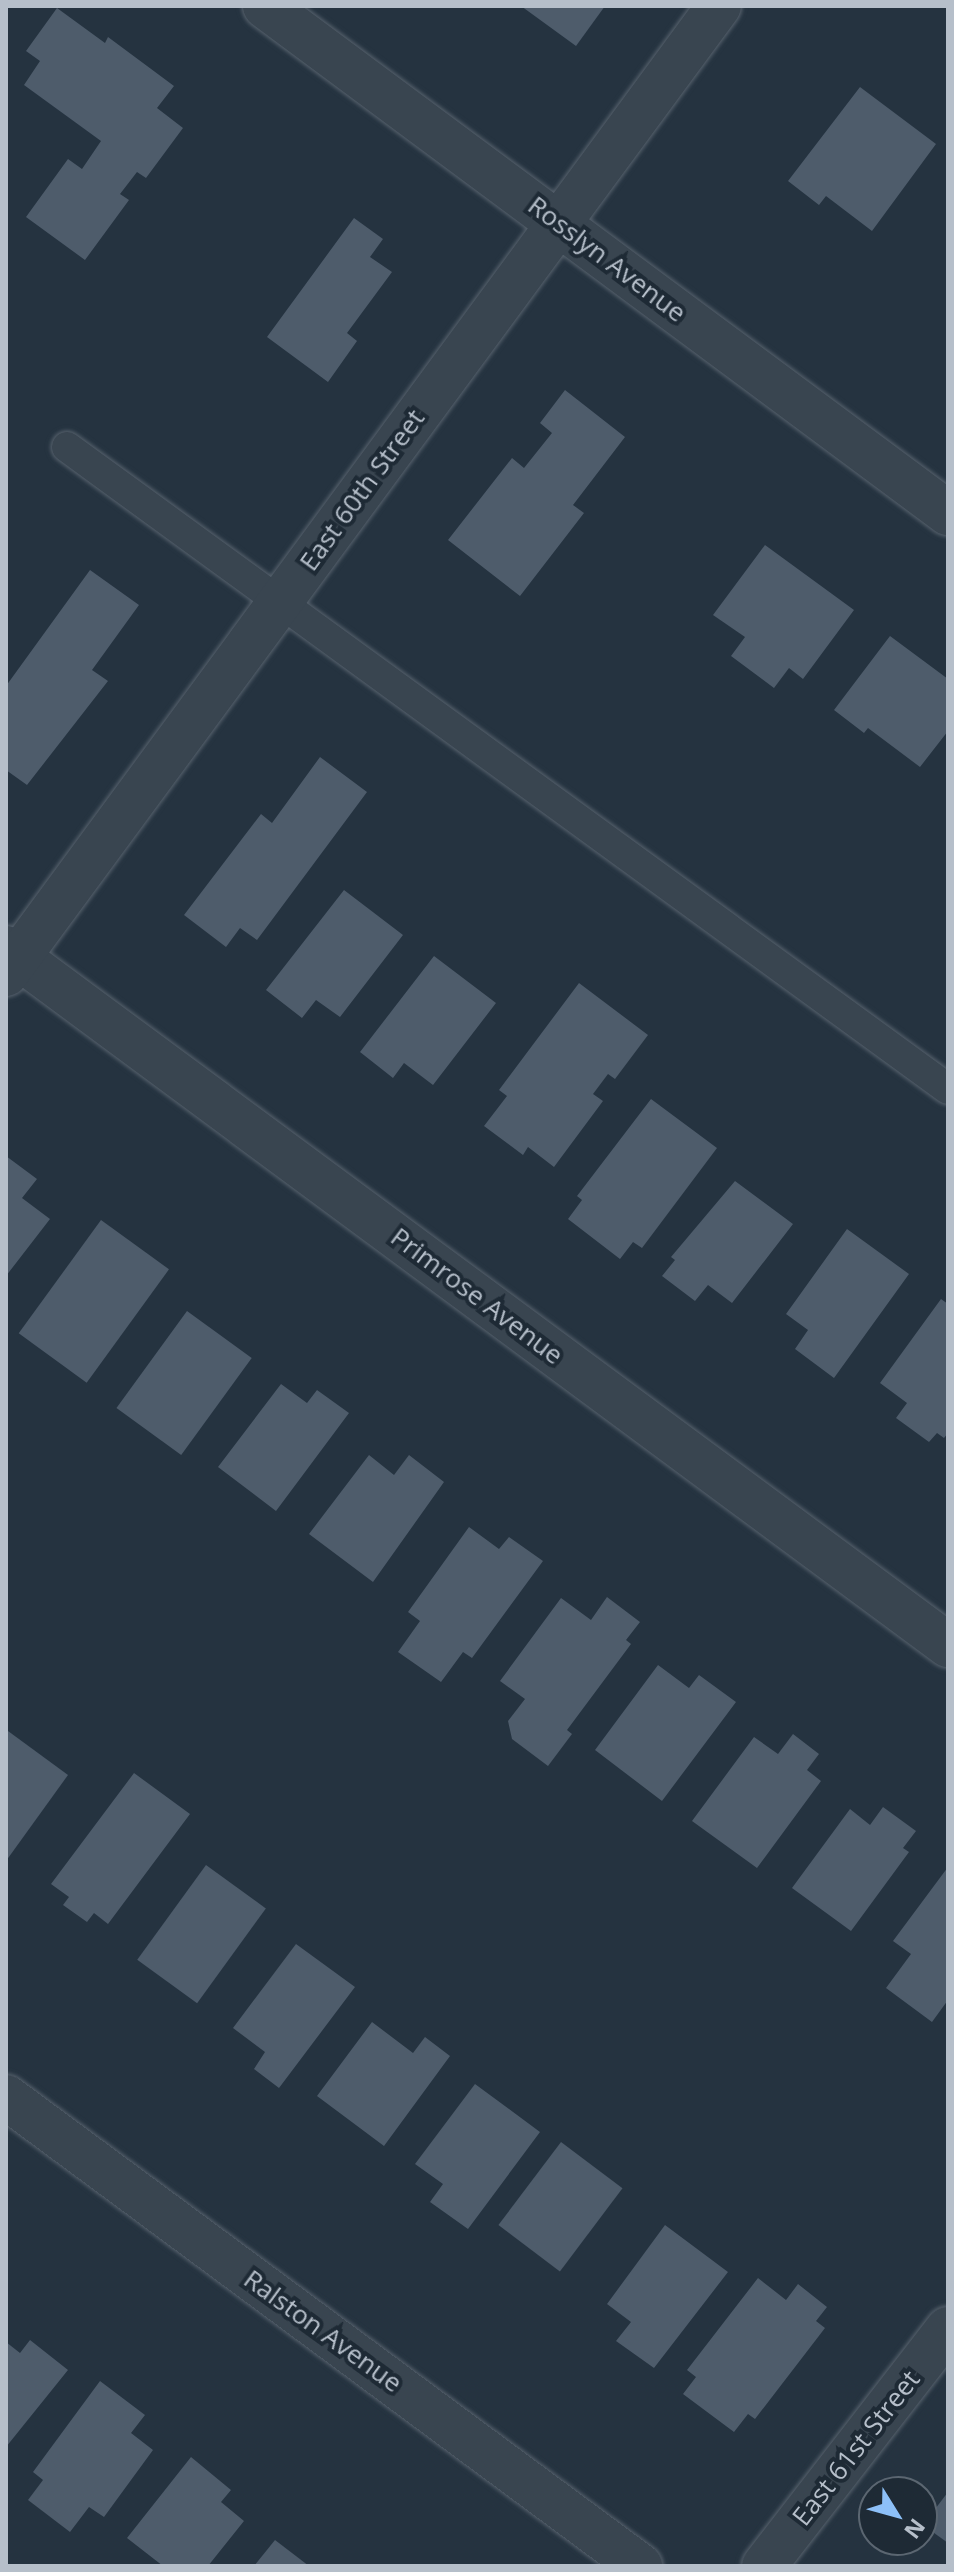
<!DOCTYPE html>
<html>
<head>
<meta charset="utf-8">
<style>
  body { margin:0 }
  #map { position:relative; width:954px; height:2572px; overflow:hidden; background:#253340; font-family:"Open Sans",sans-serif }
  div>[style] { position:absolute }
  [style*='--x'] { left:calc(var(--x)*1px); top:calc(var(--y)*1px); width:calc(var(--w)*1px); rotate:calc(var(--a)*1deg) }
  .building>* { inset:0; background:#4e5c6b; transform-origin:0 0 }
  .roads { filter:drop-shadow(0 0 2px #57626d) drop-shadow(0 0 2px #57626d) }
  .lane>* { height:30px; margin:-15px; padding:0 15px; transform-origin:15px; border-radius:15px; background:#394550 }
  .street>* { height:44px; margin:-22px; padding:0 22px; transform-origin:22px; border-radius:22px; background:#394550 }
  span { translate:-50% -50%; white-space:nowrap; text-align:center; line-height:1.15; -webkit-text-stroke:8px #1e2a35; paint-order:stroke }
  .street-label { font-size:26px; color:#b6bfca }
  .frame { position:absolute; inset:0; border:8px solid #b6bfca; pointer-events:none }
  .north { position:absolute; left:858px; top:2476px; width:80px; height:80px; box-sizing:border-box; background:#1e2a35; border:2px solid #5b6671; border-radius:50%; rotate:127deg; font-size:22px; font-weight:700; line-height:32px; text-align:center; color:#b6bfca }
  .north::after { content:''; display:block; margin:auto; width:28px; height:36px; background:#8dc0f8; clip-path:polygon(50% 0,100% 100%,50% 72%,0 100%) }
</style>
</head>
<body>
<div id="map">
  <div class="building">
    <div style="clip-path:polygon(521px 6px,605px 6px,576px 46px)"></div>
    <div style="clip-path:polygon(57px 8px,105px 43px,108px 37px,174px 86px,157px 108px,183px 128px,146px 178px,137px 172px,120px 194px,129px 200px,85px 260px,26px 217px,68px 159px,82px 169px,101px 141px,24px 85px,40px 61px,26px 51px)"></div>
    <div style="clip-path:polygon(860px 87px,936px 144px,872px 231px,826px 196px,819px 205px,788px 181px)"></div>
    <div style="clip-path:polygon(354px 218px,383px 239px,370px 257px,392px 272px,347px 333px,357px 341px,328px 382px,267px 337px)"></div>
    <div style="clip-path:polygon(565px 390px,625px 437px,573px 505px,584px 513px,520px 596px,448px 540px,512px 458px,524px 468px,552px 433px,540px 423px)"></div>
    <div style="clip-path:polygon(765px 545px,854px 610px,803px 679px,789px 668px,774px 688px,731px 656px,745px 637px,713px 615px)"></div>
    <div style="clip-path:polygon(90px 570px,139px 605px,92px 670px,108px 681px,27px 785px,6px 770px,6px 686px)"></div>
    <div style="clip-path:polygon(890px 636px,948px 679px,948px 731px,920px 767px,868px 728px,864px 733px,834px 710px)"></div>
    <div style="clip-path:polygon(320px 757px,367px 792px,257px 940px,240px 928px,226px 947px,184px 915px,261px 814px,272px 823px)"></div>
    <div style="clip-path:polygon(344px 890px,403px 935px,340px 1017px,316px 1000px,302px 1018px,266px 990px)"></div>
    <div style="clip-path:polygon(434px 956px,496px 1003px,433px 1085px,404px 1063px,393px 1078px,360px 1052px)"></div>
    <div style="clip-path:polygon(579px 983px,648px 1035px,615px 1079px,608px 1074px,593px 1094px,603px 1101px,554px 1167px,528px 1147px,523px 1155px,484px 1126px,507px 1096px,499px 1090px)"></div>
    <div style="clip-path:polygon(651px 1099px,717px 1148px,642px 1248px,633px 1242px,620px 1259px,568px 1219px,582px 1200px,577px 1196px)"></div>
    <div style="clip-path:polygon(6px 1156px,37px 1179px,22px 1198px,50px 1219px,6px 1276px)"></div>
    <div style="clip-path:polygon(735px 1181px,793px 1224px,732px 1303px,708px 1285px,695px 1301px,662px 1276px,675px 1260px,671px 1257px)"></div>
    <div style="left:101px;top:1220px;width:84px;height:140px;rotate:36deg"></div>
    <div style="clip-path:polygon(847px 1229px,909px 1274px,834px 1378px,795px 1349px,808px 1330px,786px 1314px)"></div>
    <div style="clip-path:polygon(941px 1299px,948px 1304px,948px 1433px,944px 1438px,937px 1433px,929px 1442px,896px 1418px,907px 1403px,880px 1383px)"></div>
    <div style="left:187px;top:1311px;width:80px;height:120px;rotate:36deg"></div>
    <div style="clip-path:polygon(281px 1384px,307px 1403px,317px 1390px,349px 1413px,276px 1511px,218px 1467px)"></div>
    <div style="clip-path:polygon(369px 1455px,394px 1475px,409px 1455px,444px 1482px,373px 1582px,309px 1534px)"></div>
    <div style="clip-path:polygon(469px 1527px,499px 1549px,509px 1537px,543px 1561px,472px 1658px,463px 1652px,441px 1682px,398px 1652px,420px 1621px,408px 1612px)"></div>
    <div style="clip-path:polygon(607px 1597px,640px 1622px,626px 1640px,631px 1644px,567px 1730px,572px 1734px,548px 1766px,512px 1739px,508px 1721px,525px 1699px,500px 1681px,561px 1598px,591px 1620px)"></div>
    <div style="clip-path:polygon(658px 1665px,689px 1688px,699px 1675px,736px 1702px,662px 1801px,595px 1750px)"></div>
    <div style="clip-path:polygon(8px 1731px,68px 1775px,6px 1861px,6px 1733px)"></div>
    <div style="clip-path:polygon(793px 1734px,819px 1754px,807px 1770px,821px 1781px,757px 1868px,692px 1821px,754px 1737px,778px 1754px)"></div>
    <div style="clip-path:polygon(134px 1773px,190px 1814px,108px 1924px,94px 1913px,87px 1922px,63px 1905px,69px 1897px,51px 1884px)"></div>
    <div style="clip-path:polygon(883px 1807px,916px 1831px,903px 1848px,909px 1852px,851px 1931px,792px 1888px,850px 1809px,870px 1825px)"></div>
    <div style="left:206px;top:1865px;width:74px;height:117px;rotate:36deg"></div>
    <div style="clip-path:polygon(948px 1867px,948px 2000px,932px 2022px,886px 1988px,911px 1954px,893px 1941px)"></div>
    <div style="clip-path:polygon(296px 1944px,355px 1987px,279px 2088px,254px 2069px,265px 2052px,233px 2028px)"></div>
    <div style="clip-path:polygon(372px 2022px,413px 2053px,425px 2037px,450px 2056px,384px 2146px,317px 2096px)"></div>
    <div style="clip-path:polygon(475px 2084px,540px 2132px,468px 2229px,430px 2202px,443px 2184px,415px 2164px)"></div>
    <div style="left:561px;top:2142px;width:77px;height:104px;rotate:37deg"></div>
    <div style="clip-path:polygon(665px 2225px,728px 2272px,654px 2368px,616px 2341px,631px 2322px,607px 2304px)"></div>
    <div style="clip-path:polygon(758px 2278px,786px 2300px,798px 2284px,827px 2307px,816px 2321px,825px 2328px,755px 2419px,748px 2414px,734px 2432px,683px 2394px,696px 2377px,687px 2370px)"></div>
    <div style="clip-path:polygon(30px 2340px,68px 2370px,6px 2447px,6px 2342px,20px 2353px)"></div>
    <div style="clip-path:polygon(100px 2381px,145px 2415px,131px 2433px,153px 2450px,104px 2517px,89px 2507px,70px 2532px,28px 2500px,43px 2480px,33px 2472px)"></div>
    <div style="clip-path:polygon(191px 2457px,231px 2490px,221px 2502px,244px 2521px,208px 2566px,163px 2566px,127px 2538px)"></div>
    <div style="clip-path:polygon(948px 2492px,948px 2543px,923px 2525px)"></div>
    <div style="clip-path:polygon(275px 2540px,309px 2566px,254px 2566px)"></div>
  </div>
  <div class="roads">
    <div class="lane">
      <div style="--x:67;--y:447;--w:1090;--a:36.08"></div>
    </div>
    <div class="street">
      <div style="--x:265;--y:6;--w:851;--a:36.59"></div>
      <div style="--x:6;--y:948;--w:1172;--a:36.5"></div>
      <div style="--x:6;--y:974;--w:1202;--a:-53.63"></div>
      <div style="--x:6;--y:2097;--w:789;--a:36.49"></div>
      <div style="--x:764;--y:2566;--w:300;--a:-52.2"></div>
    </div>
  </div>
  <div class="street-label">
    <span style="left:607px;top:259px;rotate:37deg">Rosslyn Avenue</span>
    <span style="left:362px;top:490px;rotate:-54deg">East 60th Street</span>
    <span style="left:477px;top:1296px;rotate:37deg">Primrose Avenue</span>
    <span style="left:323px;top:2331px;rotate:36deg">Ralston Avenue</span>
    <span style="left:856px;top:2448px;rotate:-52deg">East 61st Street</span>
  </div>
  <div class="frame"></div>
  <div class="north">N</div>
</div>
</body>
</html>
